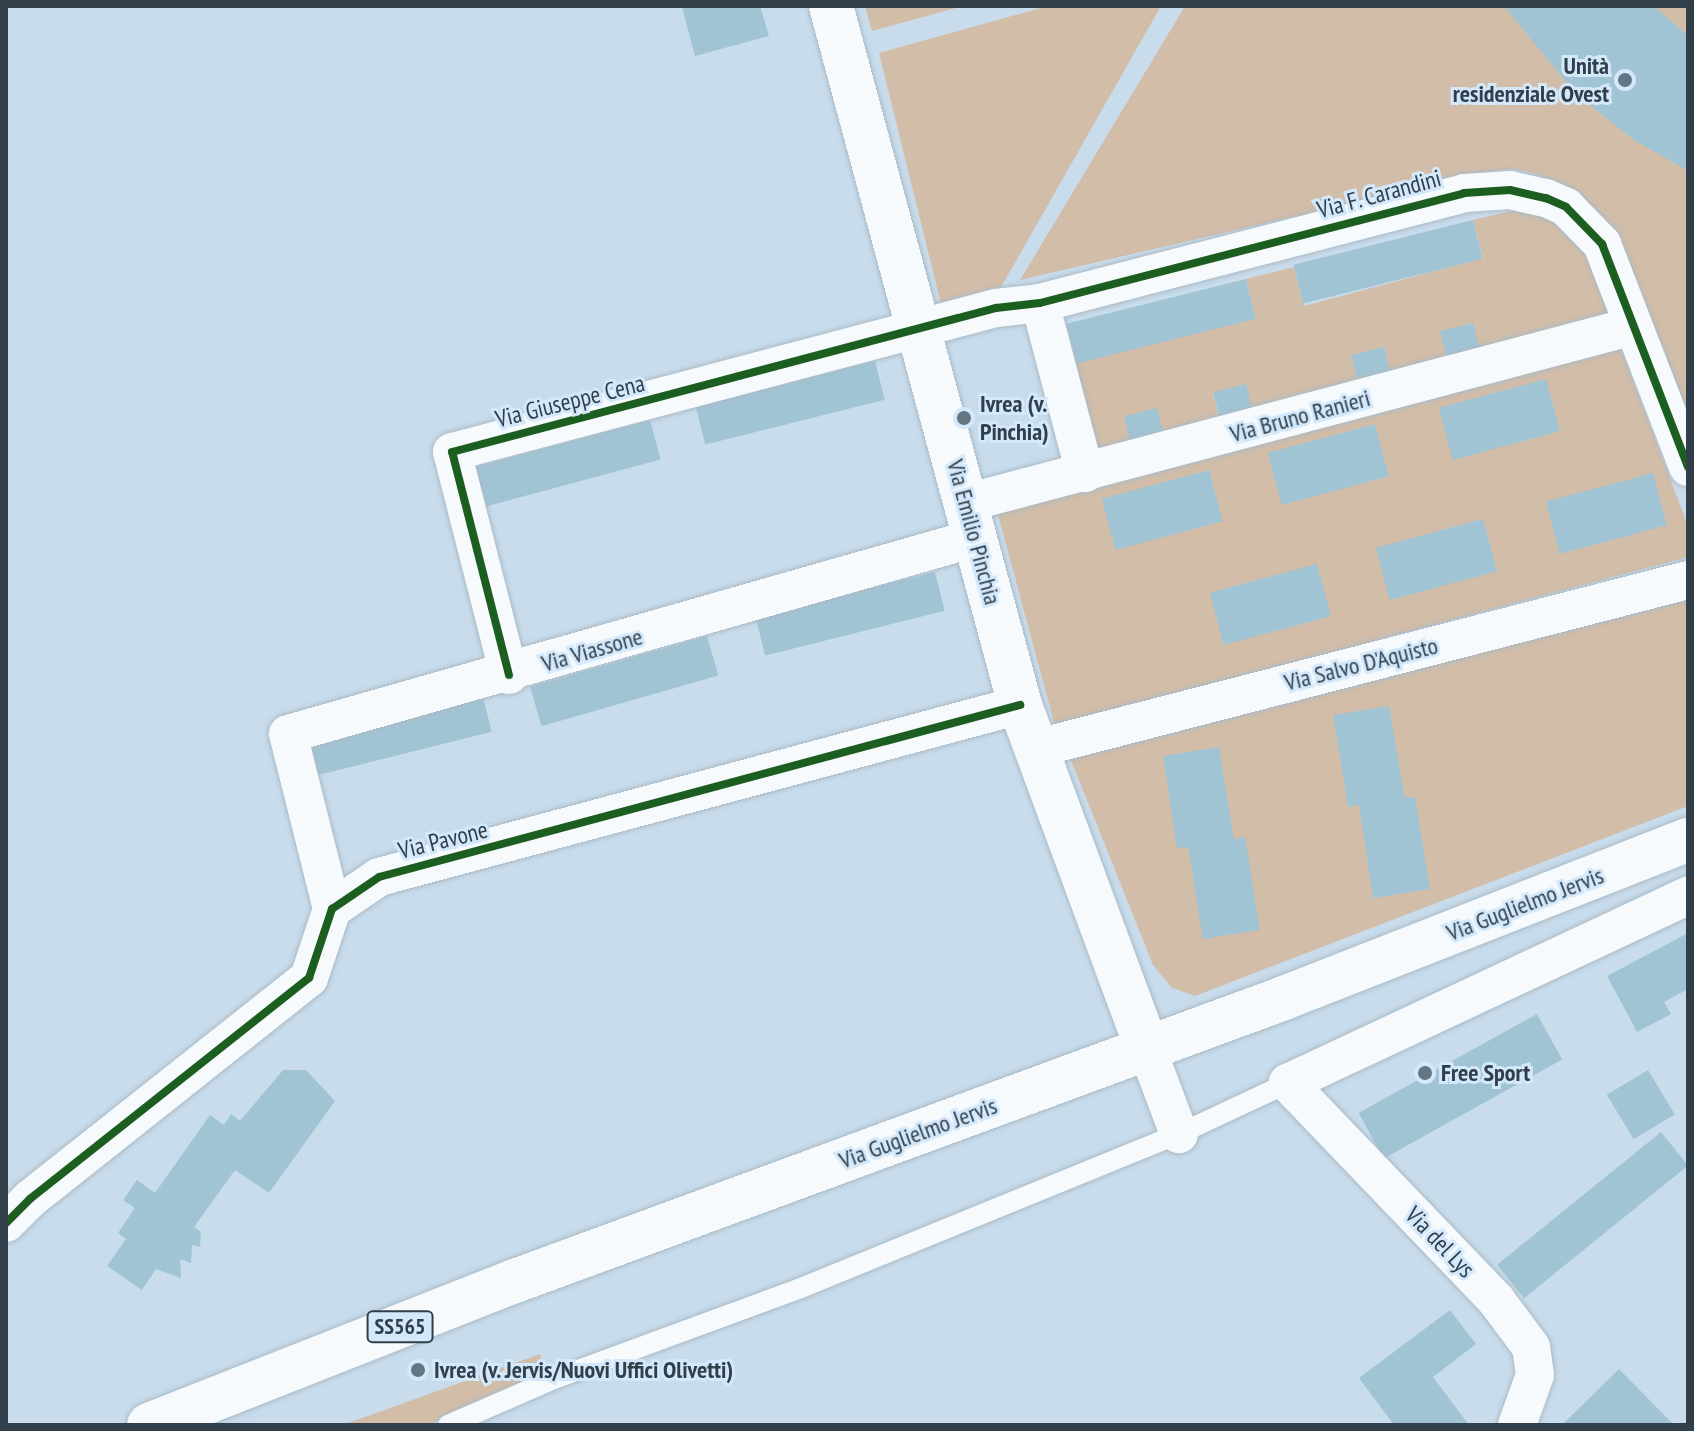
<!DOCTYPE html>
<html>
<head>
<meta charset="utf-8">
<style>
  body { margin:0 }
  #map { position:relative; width:1694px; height:1431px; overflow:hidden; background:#c8dcec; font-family:"PT Sans Narrow",sans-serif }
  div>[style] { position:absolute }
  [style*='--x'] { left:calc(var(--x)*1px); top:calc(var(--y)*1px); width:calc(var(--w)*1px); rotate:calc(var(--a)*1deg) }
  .green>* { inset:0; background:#d2bda8 }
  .building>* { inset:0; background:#a1c4d4; transform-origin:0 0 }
  .roads { filter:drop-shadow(0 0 2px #aabac5) drop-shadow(0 0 2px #aabac5) }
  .service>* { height:20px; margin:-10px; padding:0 10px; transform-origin:10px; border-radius:10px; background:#f7fafc }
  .minor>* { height:38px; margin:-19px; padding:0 19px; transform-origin:19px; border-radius:19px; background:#f7fafc }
  .tertiary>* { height:44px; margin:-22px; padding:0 22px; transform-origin:22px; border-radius:22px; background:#f7fafc }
  .primary>* { height:44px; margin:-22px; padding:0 22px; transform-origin:22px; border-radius:22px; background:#f7fafc }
  .cycleway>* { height:8px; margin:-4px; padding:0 4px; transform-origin:4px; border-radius:4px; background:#1b5e20 }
  .dots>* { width:22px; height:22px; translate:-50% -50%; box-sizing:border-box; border:4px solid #d3e9fb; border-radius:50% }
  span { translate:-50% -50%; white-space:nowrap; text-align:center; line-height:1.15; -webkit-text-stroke:6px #d3e9fb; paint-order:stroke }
  .shield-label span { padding:2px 6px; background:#d3e9fb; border:2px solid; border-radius:6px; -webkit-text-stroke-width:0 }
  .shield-label { font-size:22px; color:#303f4a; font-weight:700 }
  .poi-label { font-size:24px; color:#303f4a; font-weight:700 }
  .right { translate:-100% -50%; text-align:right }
  .left { translate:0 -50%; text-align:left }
  .street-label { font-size:24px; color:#303f4a }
  .frame { position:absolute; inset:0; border:8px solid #303f4a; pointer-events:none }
</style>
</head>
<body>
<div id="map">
  <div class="green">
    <div style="clip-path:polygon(865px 6px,963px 6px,872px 31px)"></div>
    <div style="clip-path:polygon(1048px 6px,1161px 6px,1000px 289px,941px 304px,879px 53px)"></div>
    <div style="clip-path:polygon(1185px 6px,1688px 6px,1688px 428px,1566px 186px,1533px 173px,1511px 169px,1487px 172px,1020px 280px)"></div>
    <div style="clip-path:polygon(1523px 208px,1562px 225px,1583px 247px,1612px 315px,1480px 351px,1472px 323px,1441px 332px,1448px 360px,1391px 375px,1383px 347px,1351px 356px,1359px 384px,1253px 412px,1245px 384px,1213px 394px,1220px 421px,1092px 456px,1066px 362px,1256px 319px,1246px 279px,1294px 267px,1304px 306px,1483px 258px,1473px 220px)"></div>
    <div style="clip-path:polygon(1619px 343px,1688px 526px,1688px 557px,1055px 726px,997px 511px)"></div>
    <div style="clip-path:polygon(1688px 596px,1688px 806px,1195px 996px,1172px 988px,1153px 965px,1070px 758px)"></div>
    <div style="clip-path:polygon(540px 1354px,548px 1378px,427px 1425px,343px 1425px)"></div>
  </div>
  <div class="building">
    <div style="clip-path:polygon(760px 6px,769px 36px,695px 56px,682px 7px)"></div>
    <div style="clip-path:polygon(1504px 6px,1654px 6px,1688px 36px,1688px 171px,1634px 140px,1575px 93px)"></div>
    <div style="left:1473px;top:220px;width:40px;height:185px;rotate:76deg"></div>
    <div style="left:1246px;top:279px;width:41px;height:185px;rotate:76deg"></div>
    <div style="left:1473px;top:323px;width:29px;height:34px;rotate:76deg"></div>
    <div style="left:1384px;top:347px;width:29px;height:34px;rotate:76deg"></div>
    <div style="left:875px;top:361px;width:40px;height:185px;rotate:76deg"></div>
    <div style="left:1546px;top:379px;width:54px;height:111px;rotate:75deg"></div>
    <div style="left:1246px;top:384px;width:29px;height:34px;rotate:76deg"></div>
    <div style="left:1157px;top:408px;width:29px;height:34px;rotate:76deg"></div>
    <div style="left:650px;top:420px;width:41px;height:185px;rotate:75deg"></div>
    <div style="left:1375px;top:424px;width:54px;height:111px;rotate:75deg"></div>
    <div style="left:1209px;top:470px;width:53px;height:111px;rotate:75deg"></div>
    <div style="left:1653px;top:473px;width:54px;height:111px;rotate:75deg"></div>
    <div style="left:1483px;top:519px;width:54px;height:111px;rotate:75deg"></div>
    <div style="left:1317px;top:564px;width:54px;height:111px;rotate:75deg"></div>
    <div style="left:935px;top:572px;width:40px;height:185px;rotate:76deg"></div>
    <div style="left:707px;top:636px;width:41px;height:184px;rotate:74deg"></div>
    <div style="left:482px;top:693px;width:40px;height:185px;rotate:76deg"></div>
    <div style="clip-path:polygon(1389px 706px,1405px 798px,1415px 797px,1430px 889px,1373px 898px,1359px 805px,1348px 807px,1333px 715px)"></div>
    <div style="clip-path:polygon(1219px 747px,1234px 839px,1245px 837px,1260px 930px,1203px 939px,1188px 847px,1177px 848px,1163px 756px)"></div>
    <div style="clip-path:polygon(1688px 933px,1688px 989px,1664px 1002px,1671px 1014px,1637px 1032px,1607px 976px)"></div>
    <div style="left:1537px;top:1014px;width:52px;height:204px;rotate:61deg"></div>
    <div style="clip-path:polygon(283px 1070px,306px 1070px,335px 1101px,269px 1193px,235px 1170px,194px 1227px,201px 1232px,200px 1247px,192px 1245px,191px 1263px,180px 1259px,181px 1278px,156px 1269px,142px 1290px,107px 1266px,126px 1239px,118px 1233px,135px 1208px,123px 1200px,137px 1180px,155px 1193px,210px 1115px,224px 1125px,231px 1114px,240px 1121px)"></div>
    <div style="left:1648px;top:1070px;width:52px;height:48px;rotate:59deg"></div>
    <div style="left:1661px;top:1132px;width:43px;height:211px;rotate:51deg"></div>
    <div style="clip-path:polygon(1450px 1310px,1476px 1344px,1433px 1377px,1469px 1425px,1394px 1425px,1359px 1378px)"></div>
    <div style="clip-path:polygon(1619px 1369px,1674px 1425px,1562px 1425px)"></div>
  </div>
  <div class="roads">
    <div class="service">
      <div style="--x:448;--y:1425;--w:116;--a:-23.5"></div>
      <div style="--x:554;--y:1379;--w:263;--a:-20.2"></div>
      <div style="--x:801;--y:1288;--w:408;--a:-22.2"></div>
      <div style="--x:1179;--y:1134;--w:120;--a:-25.1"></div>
    </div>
    <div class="minor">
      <div style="--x:1040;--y:303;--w:176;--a:75.2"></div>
      <div style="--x:966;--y:503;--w:690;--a:-14.86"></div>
      <div style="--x:509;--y:675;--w:230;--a:-104.3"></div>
      <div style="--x:452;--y:452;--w:563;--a:-14.83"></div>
      <div style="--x:996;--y:308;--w:44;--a:-6.5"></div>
      <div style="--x:1040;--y:303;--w:438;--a:-14.5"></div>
      <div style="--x:1464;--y:193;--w:46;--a:-3.7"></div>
      <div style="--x:1510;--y:190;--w:37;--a:13"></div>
      <div style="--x:1546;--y:198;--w:22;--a:24"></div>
      <div style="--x:1566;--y:207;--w:52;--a:45.8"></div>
      <div style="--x:1602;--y:244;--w:239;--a:68.9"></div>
      <div style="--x:1034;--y:749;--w:675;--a:-14.49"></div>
      <div style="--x:332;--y:909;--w:180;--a:-104.1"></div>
      <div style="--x:288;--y:734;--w:714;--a:-15.92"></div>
      <div style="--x:1147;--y:1049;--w:91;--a:69.4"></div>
      <div style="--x:6;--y:1223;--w:34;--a:-45"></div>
      <div style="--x:30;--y:1199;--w:356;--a:-38.4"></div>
      <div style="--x:309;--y:978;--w:73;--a:-71.6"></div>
      <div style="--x:332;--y:909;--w:57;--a:-34.2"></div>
      <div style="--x:379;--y:877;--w:664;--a:-15.02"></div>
      <div style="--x:1517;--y:1425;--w:53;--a:-70.2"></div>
      <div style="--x:1535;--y:1375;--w:28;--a:-98"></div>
      <div style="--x:1531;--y:1347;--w:59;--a:-126.7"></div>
      <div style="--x:1496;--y:1300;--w:301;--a:-133.8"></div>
      <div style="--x:1288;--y:1083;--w:442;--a:-25.1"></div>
    </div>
    <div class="tertiary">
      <div style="--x:831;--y:6;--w:724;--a:74.87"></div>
      <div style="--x:1020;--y:705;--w:367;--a:69.7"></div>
    </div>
    <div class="primary">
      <div style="--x:149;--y:1425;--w:393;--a:-21.5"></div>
      <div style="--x:515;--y:1281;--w:819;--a:-20.2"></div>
      <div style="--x:1284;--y:998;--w:434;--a:-21.4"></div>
    </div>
  </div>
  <div class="cycleway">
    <div style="--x:509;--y:675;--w:230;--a:-104.3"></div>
    <div style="--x:452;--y:452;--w:563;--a:-14.83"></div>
    <div style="--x:996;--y:308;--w:44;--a:-6.5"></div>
    <div style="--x:1040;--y:303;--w:438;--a:-14.5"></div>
    <div style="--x:1464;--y:193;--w:46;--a:-3.7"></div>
    <div style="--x:1510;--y:190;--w:37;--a:13"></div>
    <div style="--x:1546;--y:198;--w:22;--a:24"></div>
    <div style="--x:1566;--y:207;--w:52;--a:45.8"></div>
    <div style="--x:1602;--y:244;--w:239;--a:68.9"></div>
    <div style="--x:6;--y:1223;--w:34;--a:-45"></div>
    <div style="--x:30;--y:1199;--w:356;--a:-38.4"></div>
    <div style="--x:309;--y:978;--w:73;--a:-71.6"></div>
    <div style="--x:332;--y:909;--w:57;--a:-34.2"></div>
    <div style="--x:379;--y:877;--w:664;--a:-15.02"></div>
  </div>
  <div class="dots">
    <div style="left:1625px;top:80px;background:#657683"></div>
    <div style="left:964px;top:418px;background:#657683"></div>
    <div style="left:1425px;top:1073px;background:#657683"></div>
    <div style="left:418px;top:1370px;background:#657683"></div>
  </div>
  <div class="shield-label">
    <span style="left:400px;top:1327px">SS565</span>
  </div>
  <div class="poi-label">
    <span class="right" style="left:1609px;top:80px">Unità<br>residenziale Ovest</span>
    <span class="left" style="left:980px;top:418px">Ivrea (v.<br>Pinchia)</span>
    <span class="left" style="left:1441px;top:1073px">Free Sport</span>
    <span class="left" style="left:434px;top:1370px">Ivrea (v. Jervis/Nuovi Uffici Olivetti)</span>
  </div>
  <div class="street-label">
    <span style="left:1379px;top:194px;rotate:-15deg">Via F. Carandini</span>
    <span style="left:570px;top:401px;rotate:-14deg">Via Giuseppe Cena</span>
    <span style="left:1300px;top:416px;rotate:-15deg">Via Bruno Ranieri</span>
    <span style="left:974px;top:532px;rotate:75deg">Via Emilio Pinchia</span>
    <span style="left:592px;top:650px;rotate:-16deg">Via Viassone</span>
    <span style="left:1361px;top:664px;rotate:-14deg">Via Salvo D'Aquisto</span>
    <span style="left:443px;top:840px;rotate:-14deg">Via Pavone</span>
    <span style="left:1525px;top:904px;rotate:-21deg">Via Guglielmo Jervis</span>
    <span style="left:918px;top:1133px;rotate:-20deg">Via Guglielmo Jervis</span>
    <span style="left:1440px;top:1242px;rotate:46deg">Via del Lys</span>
  </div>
  <div class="frame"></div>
</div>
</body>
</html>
